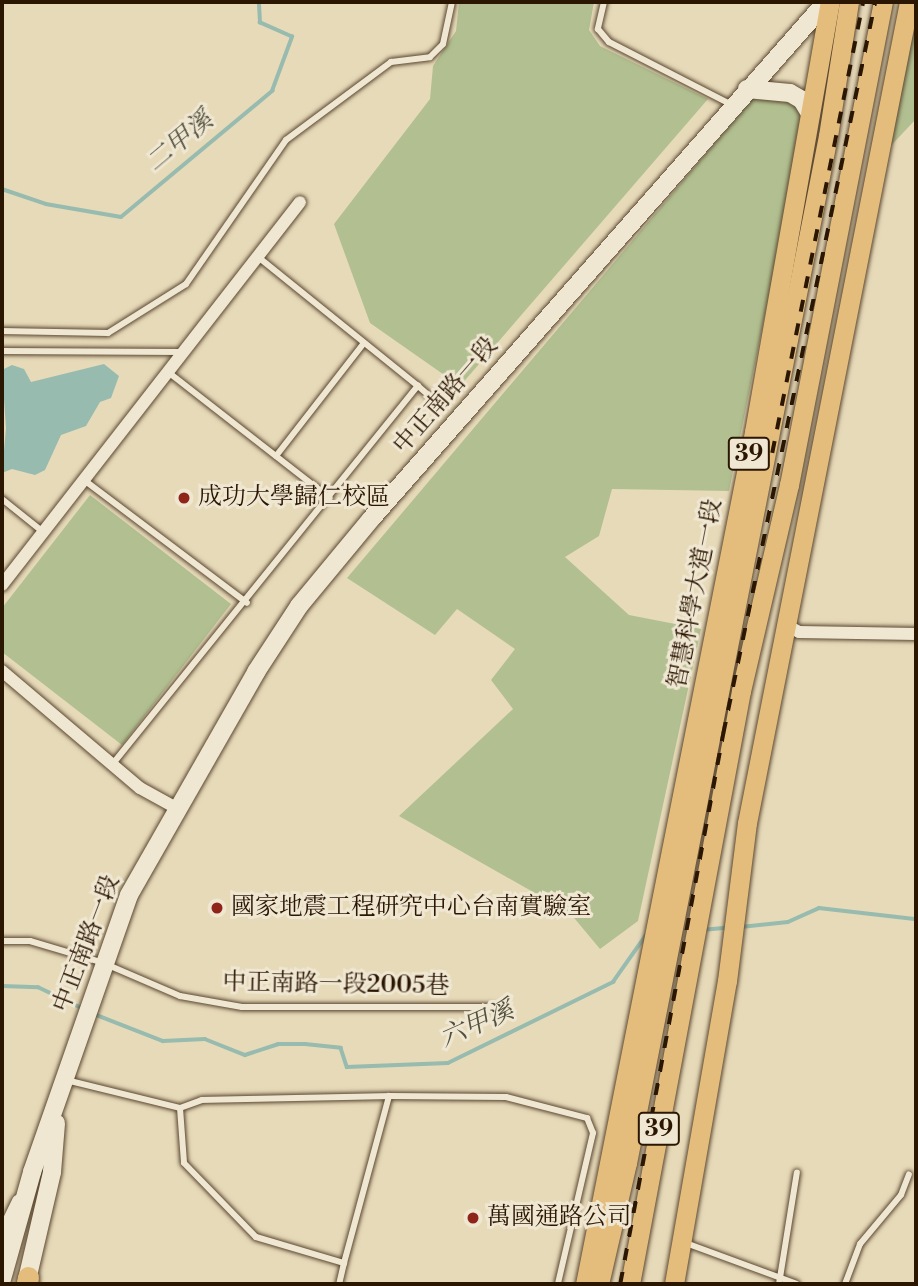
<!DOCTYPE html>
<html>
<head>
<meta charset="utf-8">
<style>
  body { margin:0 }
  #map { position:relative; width:918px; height:1286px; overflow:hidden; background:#e7dab9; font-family:"Libre Bodoni","Noto Serif TC",serif }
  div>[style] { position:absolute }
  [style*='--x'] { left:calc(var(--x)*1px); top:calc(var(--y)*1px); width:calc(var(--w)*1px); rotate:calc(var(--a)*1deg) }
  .green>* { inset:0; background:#b2c091 }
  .water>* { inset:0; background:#97bbae }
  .stream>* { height:3.5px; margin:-1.75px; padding:0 1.75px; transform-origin:1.75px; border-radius:1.75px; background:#97bbae }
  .roads { filter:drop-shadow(0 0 2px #5a4730) drop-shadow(0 0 2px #5a4730) }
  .lane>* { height:6px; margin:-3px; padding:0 3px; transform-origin:3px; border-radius:3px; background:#efe7d2 }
  .street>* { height:12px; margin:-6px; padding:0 6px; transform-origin:6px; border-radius:6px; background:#efe7d2 }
  .secondary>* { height:18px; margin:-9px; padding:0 9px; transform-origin:9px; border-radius:9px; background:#efe7d2 }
  .primary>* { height:19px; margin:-9.5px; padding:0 9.5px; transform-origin:9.5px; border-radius:9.5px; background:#e4bd7c }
  .highway>* { height:21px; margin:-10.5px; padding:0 10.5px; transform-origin:10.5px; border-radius:10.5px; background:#e4bd7c }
  .rail>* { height:3.5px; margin-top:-1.75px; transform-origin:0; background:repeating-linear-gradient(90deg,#2b1602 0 12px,transparent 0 24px) }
  .dots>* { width:19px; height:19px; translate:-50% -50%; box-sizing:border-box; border:4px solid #efe7d2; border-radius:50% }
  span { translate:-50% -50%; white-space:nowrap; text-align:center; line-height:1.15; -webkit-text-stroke:6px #efe7d2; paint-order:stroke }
  .shield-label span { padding:2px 5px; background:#efe7d2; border:2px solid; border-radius:5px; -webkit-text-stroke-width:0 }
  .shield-label { font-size:23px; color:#2b1602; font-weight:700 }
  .street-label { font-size:24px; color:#2b1602 }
  .poi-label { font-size:24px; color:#2b1602 }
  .left { translate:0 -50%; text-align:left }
  .water-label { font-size:26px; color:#51503e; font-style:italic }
  .frame { position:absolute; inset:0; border:4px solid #2b1602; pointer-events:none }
</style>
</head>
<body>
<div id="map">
  <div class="green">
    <div style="clip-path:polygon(459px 2px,594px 2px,589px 30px,600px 46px,708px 99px,460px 386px,370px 323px,334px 224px,430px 99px,433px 66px,456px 31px)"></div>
    <div style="clip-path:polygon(916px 9px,916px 119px,869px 169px)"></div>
    <div style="clip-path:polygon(788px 96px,805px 118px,729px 491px,612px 489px,599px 536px,565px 557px,629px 615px,701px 629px,638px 921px,600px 949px,570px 913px,399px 816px,513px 709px,491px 680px,515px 649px,457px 609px,435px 635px,347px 578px,754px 97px)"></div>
    <div style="clip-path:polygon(90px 495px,231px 604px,122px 745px,2px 652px,2px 608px)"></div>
  </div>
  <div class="water">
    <div style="clip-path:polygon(104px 364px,119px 376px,111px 398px,100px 402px,86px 426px,61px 435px,45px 470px,35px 475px,12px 469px,2px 473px,6px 428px,2px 370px,12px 365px,24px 369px,31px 382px)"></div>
  </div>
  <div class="stream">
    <div style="--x:2;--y:189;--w:46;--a:18.8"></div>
    <div style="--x:46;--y:204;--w:76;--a:9.8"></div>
    <div style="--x:121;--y:217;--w:197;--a:-39.8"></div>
    <div style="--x:272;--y:91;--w:58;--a:-69.7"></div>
    <div style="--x:292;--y:37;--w:35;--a:-156"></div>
    <div style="--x:260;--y:23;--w:21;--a:-93"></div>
    <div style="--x:741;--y:927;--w:47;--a:-6.1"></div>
    <div style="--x:788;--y:922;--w:34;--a:-24"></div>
    <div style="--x:819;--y:908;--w:98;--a:6.5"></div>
    <div style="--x:702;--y:930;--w:24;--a:-5"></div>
    <div style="--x:2;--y:986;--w:36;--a:2"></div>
    <div style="--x:38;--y:987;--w:51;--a:25.6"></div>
    <div style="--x:94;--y:1014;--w:74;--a:21.4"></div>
    <div style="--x:163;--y:1041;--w:42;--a:-2.7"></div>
    <div style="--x:205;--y:1039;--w:43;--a:21.8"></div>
    <div style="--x:245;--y:1055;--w:35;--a:-18"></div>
    <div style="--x:278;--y:1044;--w:27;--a:0"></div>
    <div style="--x:305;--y:1044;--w:36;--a:6"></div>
    <div style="--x:341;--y:1048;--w:20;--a:72"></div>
    <div style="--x:347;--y:1067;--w:101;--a:-2.3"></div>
    <div style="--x:448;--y:1063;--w:184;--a:-26.1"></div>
    <div style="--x:613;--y:982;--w:57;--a:-54.9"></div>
  </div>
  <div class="roads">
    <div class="lane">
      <div style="--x:604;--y:2;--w:28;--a:103"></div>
      <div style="--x:598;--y:29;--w:17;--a:50"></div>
      <div style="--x:609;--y:42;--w:138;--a:27.1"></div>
      <div style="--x:2;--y:331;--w:106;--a:1.1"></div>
      <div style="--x:108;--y:333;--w:92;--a:-32.1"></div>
      <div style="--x:186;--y:284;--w:175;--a:-55.2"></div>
      <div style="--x:286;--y:140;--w:131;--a:-36.6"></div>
      <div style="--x:391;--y:62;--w:39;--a:-7"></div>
      <div style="--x:430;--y:57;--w:18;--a:-45"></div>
      <div style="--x:443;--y:44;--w:43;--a:-77.9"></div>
      <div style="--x:2;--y:351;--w:179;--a:0.3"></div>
      <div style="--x:168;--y:372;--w:205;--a:37.9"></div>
      <div style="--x:418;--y:386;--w:18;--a:41"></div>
      <div style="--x:276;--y:456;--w:143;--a:-52.1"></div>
      <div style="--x:84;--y:480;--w:204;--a:37"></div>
      <div style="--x:2;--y:499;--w:53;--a:38.8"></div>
      <div style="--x:111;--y:766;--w:489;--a:-51.1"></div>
      <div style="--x:418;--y:386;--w:207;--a:-141.1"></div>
      <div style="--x:2;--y:941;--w:28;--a:0"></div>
      <div style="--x:30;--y:941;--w:74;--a:16.5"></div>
      <div style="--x:101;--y:962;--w:86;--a:23.3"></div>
      <div style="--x:180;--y:996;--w:63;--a:10.1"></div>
      <div style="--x:242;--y:1007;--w:252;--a:0"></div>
      <div style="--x:66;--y:1080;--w:117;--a:13.8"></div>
      <div style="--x:180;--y:1108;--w:55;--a:85.8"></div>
      <div style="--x:184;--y:1163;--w:103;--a:45.8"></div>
      <div style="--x:256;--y:1237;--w:92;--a:16.5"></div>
      <div style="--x:344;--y:1263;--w:22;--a:103"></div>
      <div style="--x:180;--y:1108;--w:23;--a:-20"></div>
      <div style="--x:202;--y:1100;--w:187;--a:-1.2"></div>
      <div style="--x:683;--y:1242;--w:121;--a:20.2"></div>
      <div style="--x:344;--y:1263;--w:173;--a:-74.9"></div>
      <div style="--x:389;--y:1096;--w:117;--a:0.5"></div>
      <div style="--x:506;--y:1097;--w:84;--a:14.5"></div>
      <div style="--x:587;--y:1118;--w:16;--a:68"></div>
      <div style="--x:593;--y:1133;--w:155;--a:103.1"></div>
      <div style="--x:779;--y:1284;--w:113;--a:-80.9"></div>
      <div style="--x:845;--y:1284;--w:43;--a:-69.4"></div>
      <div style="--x:860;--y:1244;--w:64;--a:-50.1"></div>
      <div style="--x:901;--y:1195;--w:22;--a:-69"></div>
    </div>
    <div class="street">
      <div style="--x:2;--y:585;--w:485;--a:-52.1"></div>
      <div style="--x:786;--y:625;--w:15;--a:28"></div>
      <div style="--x:799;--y:632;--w:117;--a:1"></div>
      <div style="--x:2;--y:671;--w:181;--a:40.3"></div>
      <div style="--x:140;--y:788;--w:43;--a:28.9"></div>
      <div style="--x:2;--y:1234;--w:37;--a:-64"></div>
    </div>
    <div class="secondary">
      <div style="--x:747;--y:89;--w:43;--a:5.3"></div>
      <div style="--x:790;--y:93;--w:14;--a:30"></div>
      <div style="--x:802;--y:100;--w:17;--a:59"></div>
      <div style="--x:2;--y:1279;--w:111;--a:-74.3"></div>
      <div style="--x:32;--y:1172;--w:293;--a:-70.7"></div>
      <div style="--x:129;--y:895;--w:257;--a:-60.3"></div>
      <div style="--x:256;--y:672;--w:79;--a:-56.9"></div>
      <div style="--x:299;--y:606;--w:113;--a:-50.4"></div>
      <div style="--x:371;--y:519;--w:689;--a:-48.65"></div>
      <div style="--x:26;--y:1284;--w:115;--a:-76.9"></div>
      <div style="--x:52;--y:1172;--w:49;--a:-85.3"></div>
    </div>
    <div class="primary">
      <div style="--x:585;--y:1284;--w:869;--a:-78.78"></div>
      <div style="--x:754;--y:432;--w:437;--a:-80"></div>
      <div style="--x:599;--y:1284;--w:124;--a:-77"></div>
      <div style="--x:627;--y:1163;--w:1046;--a:-78.93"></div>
      <div style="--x:828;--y:136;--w:136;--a:-81.1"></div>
      <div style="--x:630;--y:1284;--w:603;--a:-79.4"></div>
      <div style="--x:741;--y:691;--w:212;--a:-76.9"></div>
      <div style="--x:789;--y:485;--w:492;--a:-79"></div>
      <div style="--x:674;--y:1284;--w:308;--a:-80.1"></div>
      <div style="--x:727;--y:981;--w:159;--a:-82.8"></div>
      <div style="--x:747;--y:823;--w:837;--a:-78.84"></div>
    </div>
    <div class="highway">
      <div style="--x:27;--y:1284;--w:7;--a:-82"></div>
    </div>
  </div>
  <div class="rail">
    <div style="--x:772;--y:453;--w:460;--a:-78.6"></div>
    <div style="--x:620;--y:1284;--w:560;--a:-79.39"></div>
    <div style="--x:723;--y:734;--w:748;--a:-78.27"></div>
  </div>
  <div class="dots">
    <div style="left:184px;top:498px;background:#8f2418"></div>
    <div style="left:217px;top:908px;background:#8f2418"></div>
    <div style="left:473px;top:1218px;background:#8f2418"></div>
  </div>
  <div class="shield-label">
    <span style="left:749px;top:454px">39</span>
    <span style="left:659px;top:1129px">39</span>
  </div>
  <div class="street-label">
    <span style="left:446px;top:396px;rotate:-49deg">中正南路一段</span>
    <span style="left:696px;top:594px;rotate:-79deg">智慧科學大道一段</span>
    <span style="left:87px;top:944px;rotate:-69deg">中正南路一段</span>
    <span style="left:336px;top:985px;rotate:1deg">中正南路一段2005巷</span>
  </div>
  <div class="poi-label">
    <span class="left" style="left:198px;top:498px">成功大學歸仁校區</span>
    <span class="left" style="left:231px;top:908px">國家地震工程研究中心台南實驗室</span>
    <span class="left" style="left:487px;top:1218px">萬國通路公司</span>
  </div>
  <div class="water-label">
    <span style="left:180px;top:142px;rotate:-40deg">二甲溪</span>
    <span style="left:477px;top:1025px;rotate:-24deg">六甲溪</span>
  </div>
  <div class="frame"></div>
</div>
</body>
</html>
